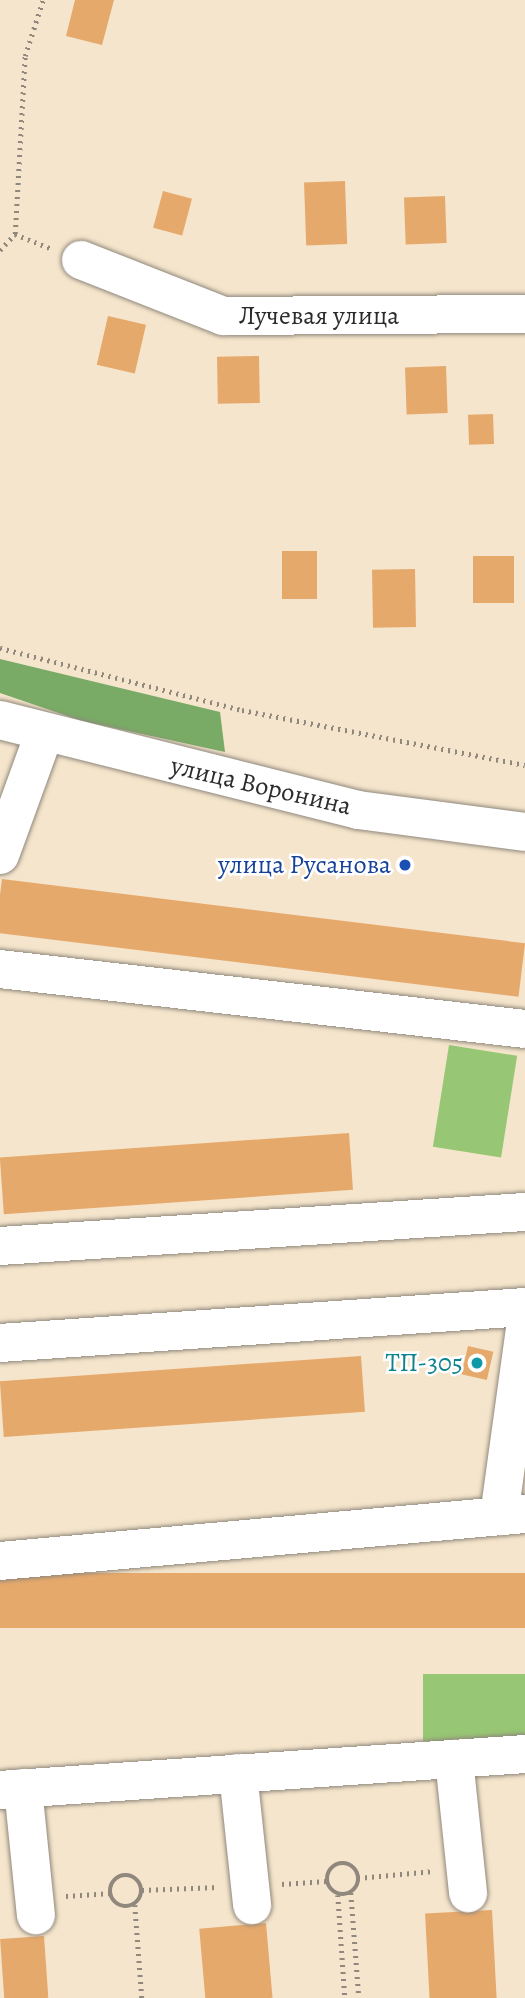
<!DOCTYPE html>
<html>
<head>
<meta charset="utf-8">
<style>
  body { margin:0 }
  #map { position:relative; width:525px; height:1998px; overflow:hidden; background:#f5e5cc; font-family:Alegreya,serif }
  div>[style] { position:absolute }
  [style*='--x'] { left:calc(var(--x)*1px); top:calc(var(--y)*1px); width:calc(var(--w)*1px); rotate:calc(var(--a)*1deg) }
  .green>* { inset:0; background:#97c674; transform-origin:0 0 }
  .forest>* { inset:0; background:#79ab66 }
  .building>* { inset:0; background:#e6a96c; transform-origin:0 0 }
  .path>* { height:4.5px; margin-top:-2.25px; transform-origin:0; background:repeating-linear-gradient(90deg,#90887c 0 2px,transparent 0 7px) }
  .path>.ring { margin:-2.25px; padding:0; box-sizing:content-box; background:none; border:4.5px solid #90887c; border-radius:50% }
  .roads { filter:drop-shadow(0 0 2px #90887c) drop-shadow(0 0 2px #90887c) }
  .minor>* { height:38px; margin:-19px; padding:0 19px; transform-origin:19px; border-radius:19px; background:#fff }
  .dots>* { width:19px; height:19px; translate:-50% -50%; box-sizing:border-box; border:4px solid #fff; border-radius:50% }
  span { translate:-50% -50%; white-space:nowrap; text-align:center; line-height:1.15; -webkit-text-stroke:5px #fff; paint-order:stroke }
  .street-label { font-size:26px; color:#2b2b2b }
  .transit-label { font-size:26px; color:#164399 }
  .right { translate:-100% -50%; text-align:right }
  .culture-label { font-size:26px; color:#0d838f }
</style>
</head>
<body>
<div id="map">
  <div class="green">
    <div style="left:449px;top:1045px;width:69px;height:103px;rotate:9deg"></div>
    <div style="left:525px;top:1674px;width:67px;height:102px;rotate:90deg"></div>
  </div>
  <div class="forest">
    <div style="clip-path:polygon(0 659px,220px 712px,225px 752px,82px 721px,0 693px)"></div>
  </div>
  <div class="building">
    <div style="clip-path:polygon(75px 0,114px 0,102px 45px,66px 36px)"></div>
    <div style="left:345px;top:181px;width:63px;height:41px;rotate:88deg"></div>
    <div style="left:163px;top:191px;width:30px;height:38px;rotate:15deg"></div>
    <div style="left:445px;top:196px;width:47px;height:41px;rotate:88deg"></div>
    <div style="left:108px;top:316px;width:39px;height:50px;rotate:13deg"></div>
    <div style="left:259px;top:356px;width:47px;height:42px;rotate:89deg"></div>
    <div style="left:446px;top:366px;width:47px;height:41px;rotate:88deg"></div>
    <div style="left:493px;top:414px;width:30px;height:25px;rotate:88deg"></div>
    <div style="left:317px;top:551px;width:48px;height:35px;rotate:90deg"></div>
    <div style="left:473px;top:556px;width:41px;height:47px"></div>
    <div style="left:415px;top:569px;width:58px;height:43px;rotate:89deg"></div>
    <div style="left:2px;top:879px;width:527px;height:54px;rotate:7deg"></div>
    <div style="left:349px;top:1133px;width:57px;height:350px;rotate:86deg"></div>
    <div style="left:468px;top:1346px;width:26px;height:29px;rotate:13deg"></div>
    <div style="left:361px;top:1356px;width:56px;height:362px;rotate:86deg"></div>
    <div style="left:525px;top:1573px;width:55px;height:526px;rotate:90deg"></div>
    <div style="left:492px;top:1910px;width:88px;height:67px;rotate:87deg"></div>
    <div style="left:266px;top:1923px;width:75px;height:67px;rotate:85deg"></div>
    <div style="left:44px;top:1936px;width:62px;height:44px;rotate:86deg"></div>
  </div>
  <div class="path">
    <div style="--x:15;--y:234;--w:178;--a:-86.8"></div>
    <div style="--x:25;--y:56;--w:59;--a:-72.2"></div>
    <div style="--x:0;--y:250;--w:22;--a:-47"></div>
    <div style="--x:15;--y:234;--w:40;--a:22"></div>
    <div style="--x:0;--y:648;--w:250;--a:14.4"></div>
    <div style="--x:242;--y:710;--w:288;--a:11"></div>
    <div class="ring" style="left:327px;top:1863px;width:27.5px;height:27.5px"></div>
    <div class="ring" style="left:110px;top:1875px;width:27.5px;height:27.5px"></div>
    <div style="--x:358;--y:1878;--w:76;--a:-5.3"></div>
    <div style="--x:282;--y:1884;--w:45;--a:-3.8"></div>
    <div style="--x:142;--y:1890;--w:76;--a:-2.3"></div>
    <div style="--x:351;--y:1893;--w:105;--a:85.6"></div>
    <div style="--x:338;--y:1895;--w:103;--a:86.1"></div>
    <div style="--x:66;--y:1896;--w:45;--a:-3.8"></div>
    <div style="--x:135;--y:1905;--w:93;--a:85.7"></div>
  </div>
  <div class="roads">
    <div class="minor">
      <div style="--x:81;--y:260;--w:153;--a:21.5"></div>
      <div style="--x:223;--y:316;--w:302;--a:-0.4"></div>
      <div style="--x:0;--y:720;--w:369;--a:14.1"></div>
      <div style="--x:358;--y:810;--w:168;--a:7.5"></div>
      <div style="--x:0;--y:855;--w:129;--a:-70"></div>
      <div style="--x:0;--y:969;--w:528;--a:6.52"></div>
      <div style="--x:0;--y:1246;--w:526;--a:-3.71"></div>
      <div style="--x:0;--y:1343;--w:526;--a:-3.92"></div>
      <div style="--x:499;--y:1516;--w:190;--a:-82.1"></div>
      <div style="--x:0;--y:1561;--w:527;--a:-5.12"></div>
      <div style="--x:454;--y:1759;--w:135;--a:84"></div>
      <div style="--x:238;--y:1773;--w:133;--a:83.9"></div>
      <div style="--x:23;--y:1788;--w:128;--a:84.2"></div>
      <div style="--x:0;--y:1790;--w:526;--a:-3.92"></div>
    </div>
  </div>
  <div class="dots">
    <div style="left:405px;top:865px;background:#1a4fb4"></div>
    <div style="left:477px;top:1363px;background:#0f9aa8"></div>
  </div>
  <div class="street-label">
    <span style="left:319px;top:316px">Лучевая улица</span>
    <span style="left:261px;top:786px;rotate:13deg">улица Воронина</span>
  </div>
  <div class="transit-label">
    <span class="right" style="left:391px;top:865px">улица Русанова</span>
  </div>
  <div class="culture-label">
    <span class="right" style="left:463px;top:1363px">ТП-305</span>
  </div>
</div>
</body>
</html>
